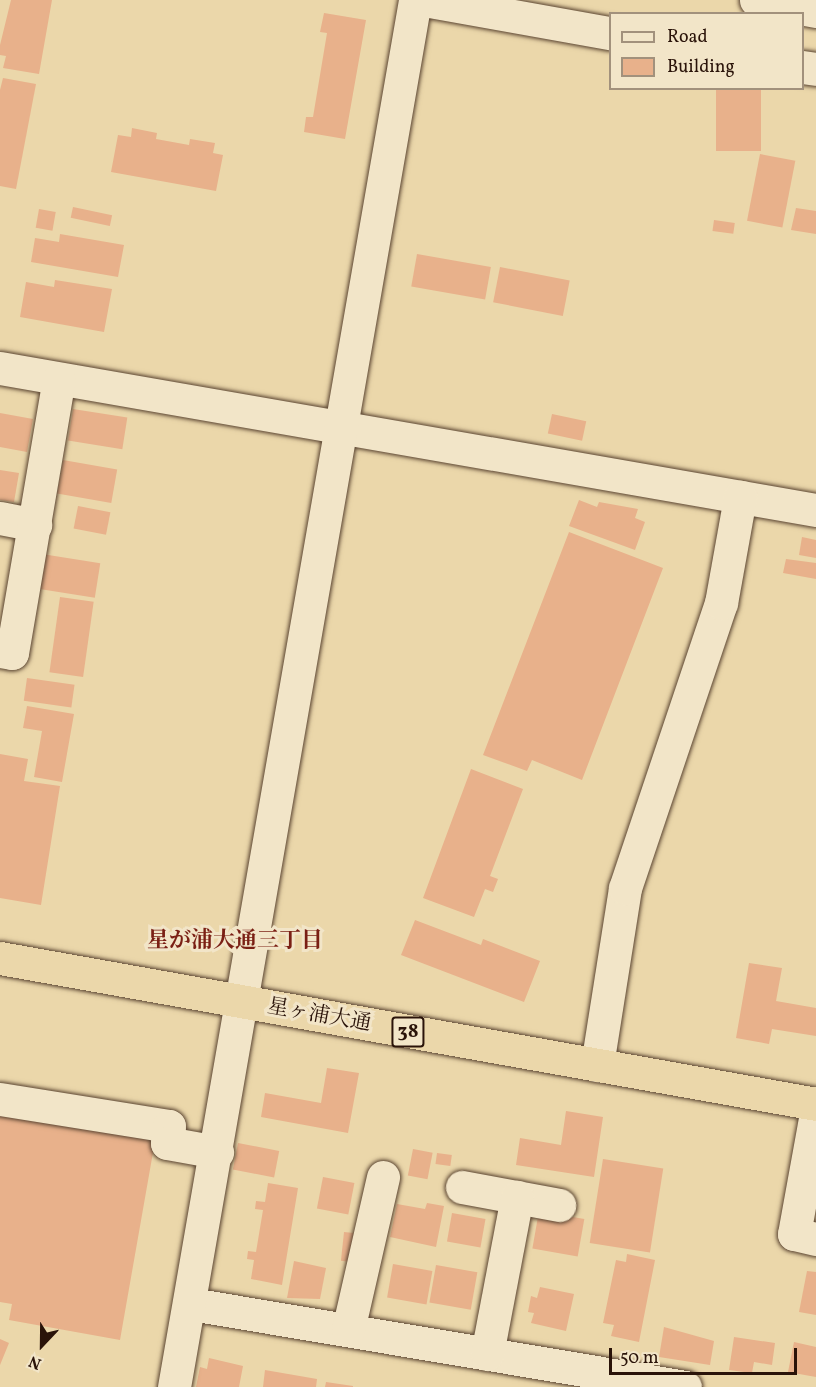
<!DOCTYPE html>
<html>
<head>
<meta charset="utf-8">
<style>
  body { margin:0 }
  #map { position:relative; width:816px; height:1387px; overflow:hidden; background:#ebd7aa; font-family:Vollkorn,"Noto Serif JP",serif }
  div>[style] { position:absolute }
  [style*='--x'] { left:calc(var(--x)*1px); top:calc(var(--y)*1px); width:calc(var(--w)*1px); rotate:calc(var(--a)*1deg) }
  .building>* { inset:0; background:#e8b18b; transform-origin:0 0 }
  .roads { filter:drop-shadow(0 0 2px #5a4431) drop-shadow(0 0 2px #5a4431) }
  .minor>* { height:33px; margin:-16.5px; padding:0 16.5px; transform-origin:16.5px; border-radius:16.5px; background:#f2e5c8 }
  .highway>* { height:33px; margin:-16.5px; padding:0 16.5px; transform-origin:16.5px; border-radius:16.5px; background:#ebd7aa }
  span { translate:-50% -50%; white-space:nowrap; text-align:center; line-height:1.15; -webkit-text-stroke:6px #f2e5c8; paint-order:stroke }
  .shield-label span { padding:2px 4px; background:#f2e5c8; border:2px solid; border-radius:4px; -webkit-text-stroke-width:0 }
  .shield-label { font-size:20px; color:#2a1309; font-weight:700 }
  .street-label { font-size:21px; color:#2a1309 }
  .neighbourhood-label { font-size:22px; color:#7a1f14; font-weight:700 }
  .legend { position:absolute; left:609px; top:12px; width:195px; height:78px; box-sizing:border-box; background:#f2e5c8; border:2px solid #a2917c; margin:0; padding:8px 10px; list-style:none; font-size:18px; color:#2a1309 }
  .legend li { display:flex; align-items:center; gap:12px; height:30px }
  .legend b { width:30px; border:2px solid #a2917c }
  .north { position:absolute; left:12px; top:1315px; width:60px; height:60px; -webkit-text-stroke:4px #f2e5c8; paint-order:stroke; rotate:202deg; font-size:16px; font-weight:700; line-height:24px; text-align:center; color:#2a1309 }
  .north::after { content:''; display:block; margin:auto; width:21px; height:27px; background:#2a1309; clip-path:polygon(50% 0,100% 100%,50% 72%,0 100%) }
  .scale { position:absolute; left:609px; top:1348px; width:188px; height:27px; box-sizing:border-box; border:3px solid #2a1309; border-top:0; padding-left:8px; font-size:18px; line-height:21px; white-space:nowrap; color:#2a1309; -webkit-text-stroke:4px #f2e5c8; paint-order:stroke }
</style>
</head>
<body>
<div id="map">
  <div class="building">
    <div style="clip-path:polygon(11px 0,52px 0,39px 74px,3px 68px,6px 56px,0 55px,0 45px)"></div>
    <div style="clip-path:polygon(324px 13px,366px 20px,345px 139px,304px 132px,306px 117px,313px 117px,327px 33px,320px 32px)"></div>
    <div style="clip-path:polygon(3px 78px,36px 84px,16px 189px,0 186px,0 90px)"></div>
    <div style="left:716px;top:88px;width:45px;height:63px"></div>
    <div style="clip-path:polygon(132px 128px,157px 133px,156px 139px,189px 145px,190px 139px,215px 143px,213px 153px,223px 155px,216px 191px,111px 172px,118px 135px,131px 137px)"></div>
    <div style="left:760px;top:154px;width:36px;height:68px;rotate:11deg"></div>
    <div style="left:73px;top:207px;width:40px;height:11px;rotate:12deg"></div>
    <div style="clip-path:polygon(796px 208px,816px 211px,816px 234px,791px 230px)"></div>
    <div style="left:39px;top:209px;width:17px;height:19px;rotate:10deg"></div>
    <div style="left:714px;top:220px;width:21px;height:11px;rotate:8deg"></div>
    <div style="clip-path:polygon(60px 234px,124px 245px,118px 277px,31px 262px,35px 238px,59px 242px)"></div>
    <div style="left:417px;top:254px;width:75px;height:33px;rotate:10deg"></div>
    <div style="left:500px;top:267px;width:71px;height:36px;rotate:11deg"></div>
    <div style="clip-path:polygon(55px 280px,112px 289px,104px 332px,20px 317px,26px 282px,54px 287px)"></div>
    <div style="left:73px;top:409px;width:55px;height:32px;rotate:9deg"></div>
    <div style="clip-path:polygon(0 413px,33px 419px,27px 452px,0 447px)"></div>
    <div style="left:552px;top:414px;width:35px;height:20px;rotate:12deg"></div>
    <div style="left:63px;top:460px;width:55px;height:34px;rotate:10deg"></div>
    <div style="clip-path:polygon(0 470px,19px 473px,14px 502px,0 500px)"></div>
    <div style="clip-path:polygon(579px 500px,597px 507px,599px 502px,638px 509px,635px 518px,645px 522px,635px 550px,569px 526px)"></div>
    <div style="left:78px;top:506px;width:33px;height:23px;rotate:11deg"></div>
    <div style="clip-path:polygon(569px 532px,663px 568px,582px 780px,532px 760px,527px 771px,483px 755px)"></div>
    <div style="clip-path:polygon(802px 537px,816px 540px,816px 558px,799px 555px)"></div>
    <div style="left:42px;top:554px;width:59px;height:35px;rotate:9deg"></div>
    <div style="clip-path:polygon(786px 559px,816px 563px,816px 579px,783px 573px)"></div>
    <div style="left:60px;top:597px;width:34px;height:76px;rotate:8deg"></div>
    <div style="left:27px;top:678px;width:48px;height:23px;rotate:8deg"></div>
    <div style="clip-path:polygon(27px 706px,74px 714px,62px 782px,34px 777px,42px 731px,23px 728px)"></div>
    <div style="clip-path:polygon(0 754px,28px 759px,24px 781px,60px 786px,41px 905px,0 898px)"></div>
    <div style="clip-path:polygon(471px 769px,523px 789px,490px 876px,498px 879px,493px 892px,485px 889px,474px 917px,423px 898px)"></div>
    <div style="clip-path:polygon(415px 920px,481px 945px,483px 939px,540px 961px,524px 1002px,401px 955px)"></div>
    <div style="clip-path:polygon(749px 963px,782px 968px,776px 1001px,816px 1008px,816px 1036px,772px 1029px,769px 1044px,736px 1038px)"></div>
    <div style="clip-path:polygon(327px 1068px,359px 1073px,348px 1133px,261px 1117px,265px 1093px,321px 1103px)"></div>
    <div style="clip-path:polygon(566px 1111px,603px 1117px,594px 1177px,516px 1165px,520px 1138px,561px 1145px)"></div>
    <div style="clip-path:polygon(0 1114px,155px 1141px,120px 1340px,9px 1320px,12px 1304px,0 1302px)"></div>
    <div style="left:238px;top:1143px;width:42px;height:27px;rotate:11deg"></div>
    <div style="left:413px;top:1149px;width:20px;height:27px;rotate:11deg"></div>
    <div style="left:437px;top:1153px;width:15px;height:11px;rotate:8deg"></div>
    <div style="left:603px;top:1159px;width:61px;height:85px;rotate:9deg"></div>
    <div style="left:323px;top:1177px;width:32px;height:32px;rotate:11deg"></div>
    <div style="clip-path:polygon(268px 1183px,298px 1188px,282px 1285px,251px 1279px,254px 1260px,247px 1259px,248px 1251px,256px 1252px,263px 1210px,255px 1209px,256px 1201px,265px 1202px)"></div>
    <div style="clip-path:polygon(427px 1203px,444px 1206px,436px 1247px,390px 1237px,397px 1204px,425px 1209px)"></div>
    <div style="left:539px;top:1211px;width:46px;height:38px;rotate:10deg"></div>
    <div style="left:452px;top:1213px;width:34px;height:29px;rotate:10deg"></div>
    <div style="left:344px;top:1232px;width:10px;height:29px;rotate:6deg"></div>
    <div style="clip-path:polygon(627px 1254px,655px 1260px,639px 1342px,611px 1336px,614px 1325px,603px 1323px,616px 1260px,626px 1262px)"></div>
    <div style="clip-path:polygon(294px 1261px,326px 1268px,320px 1299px,287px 1298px)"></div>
    <div style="left:393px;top:1264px;width:40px;height:34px;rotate:10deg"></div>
    <div style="left:436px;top:1265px;width:42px;height:38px;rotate:10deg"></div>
    <div style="clip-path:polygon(807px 1271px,816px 1272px,816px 1315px,799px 1312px)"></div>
    <div style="clip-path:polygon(540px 1287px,574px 1294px,566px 1331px,531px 1323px,534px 1313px,528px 1312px,531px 1296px,537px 1298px)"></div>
    <div style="clip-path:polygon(664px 1327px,714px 1341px,710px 1365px,659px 1357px)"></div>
    <div style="clip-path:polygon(734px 1337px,775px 1343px,772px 1365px,754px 1362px,752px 1373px,729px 1370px)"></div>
    <div style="clip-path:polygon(0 1339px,9px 1343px,0 1365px)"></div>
    <div style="clip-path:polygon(794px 1342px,816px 1347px,816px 1377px,788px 1372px)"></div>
    <div style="clip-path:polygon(209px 1358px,243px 1366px,239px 1387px,196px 1387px,200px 1367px,207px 1369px)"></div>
    <div style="clip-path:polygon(265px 1370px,317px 1379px,316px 1387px,263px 1387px)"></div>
    <div style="clip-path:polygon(326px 1382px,353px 1386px,353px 1387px,325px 1387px)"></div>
  </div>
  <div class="roads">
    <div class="minor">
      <div style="--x:424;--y:0;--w:189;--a:10.1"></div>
      <div style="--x:756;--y:0;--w:61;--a:10.4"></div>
      <div style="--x:802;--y:67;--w:14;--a:8"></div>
      <div style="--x:0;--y:368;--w:828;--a:9.87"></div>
      <div style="--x:0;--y:518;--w:36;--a:11"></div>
      <div style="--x:0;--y:651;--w:12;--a:9"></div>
      <div style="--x:12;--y:653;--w:278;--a:-80.3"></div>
      <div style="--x:597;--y:1065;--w:179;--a:-81"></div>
      <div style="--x:625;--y:888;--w:301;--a:-71.4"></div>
      <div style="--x:721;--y:603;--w:108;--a:-79.8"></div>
      <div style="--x:0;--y:1099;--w:171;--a:9.1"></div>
      <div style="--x:169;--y:1126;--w:17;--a:97"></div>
      <div style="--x:167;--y:1143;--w:51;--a:10.2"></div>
      <div style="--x:816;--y:1113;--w:123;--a:100.3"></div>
      <div style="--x:794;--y:1234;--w:23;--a:13"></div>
      <div style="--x:462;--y:1187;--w:99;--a:10.5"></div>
      <div style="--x:191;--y:1304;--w:501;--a:9.54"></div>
      <div style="--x:348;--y:1330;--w:157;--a:-77.1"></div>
      <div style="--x:487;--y:1354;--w:160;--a:-79.2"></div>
      <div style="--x:174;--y:1387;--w:1408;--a:-80.14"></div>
    </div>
    <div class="highway">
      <div style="--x:0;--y:958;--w:829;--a:10.14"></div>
    </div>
  </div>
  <div class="shield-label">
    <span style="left:408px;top:1032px">38</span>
  </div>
  <div class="street-label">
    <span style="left:319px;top:1016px;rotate:10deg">星ヶ浦大通</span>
  </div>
  <div class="neighbourhood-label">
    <span style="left:235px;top:942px">星が浦大通三丁目</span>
  </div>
  <ul class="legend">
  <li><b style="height:8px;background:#f2e5c8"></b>Road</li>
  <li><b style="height:16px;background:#e8b18b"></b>Building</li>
  </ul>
  <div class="north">N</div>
  <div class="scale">50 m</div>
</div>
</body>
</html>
